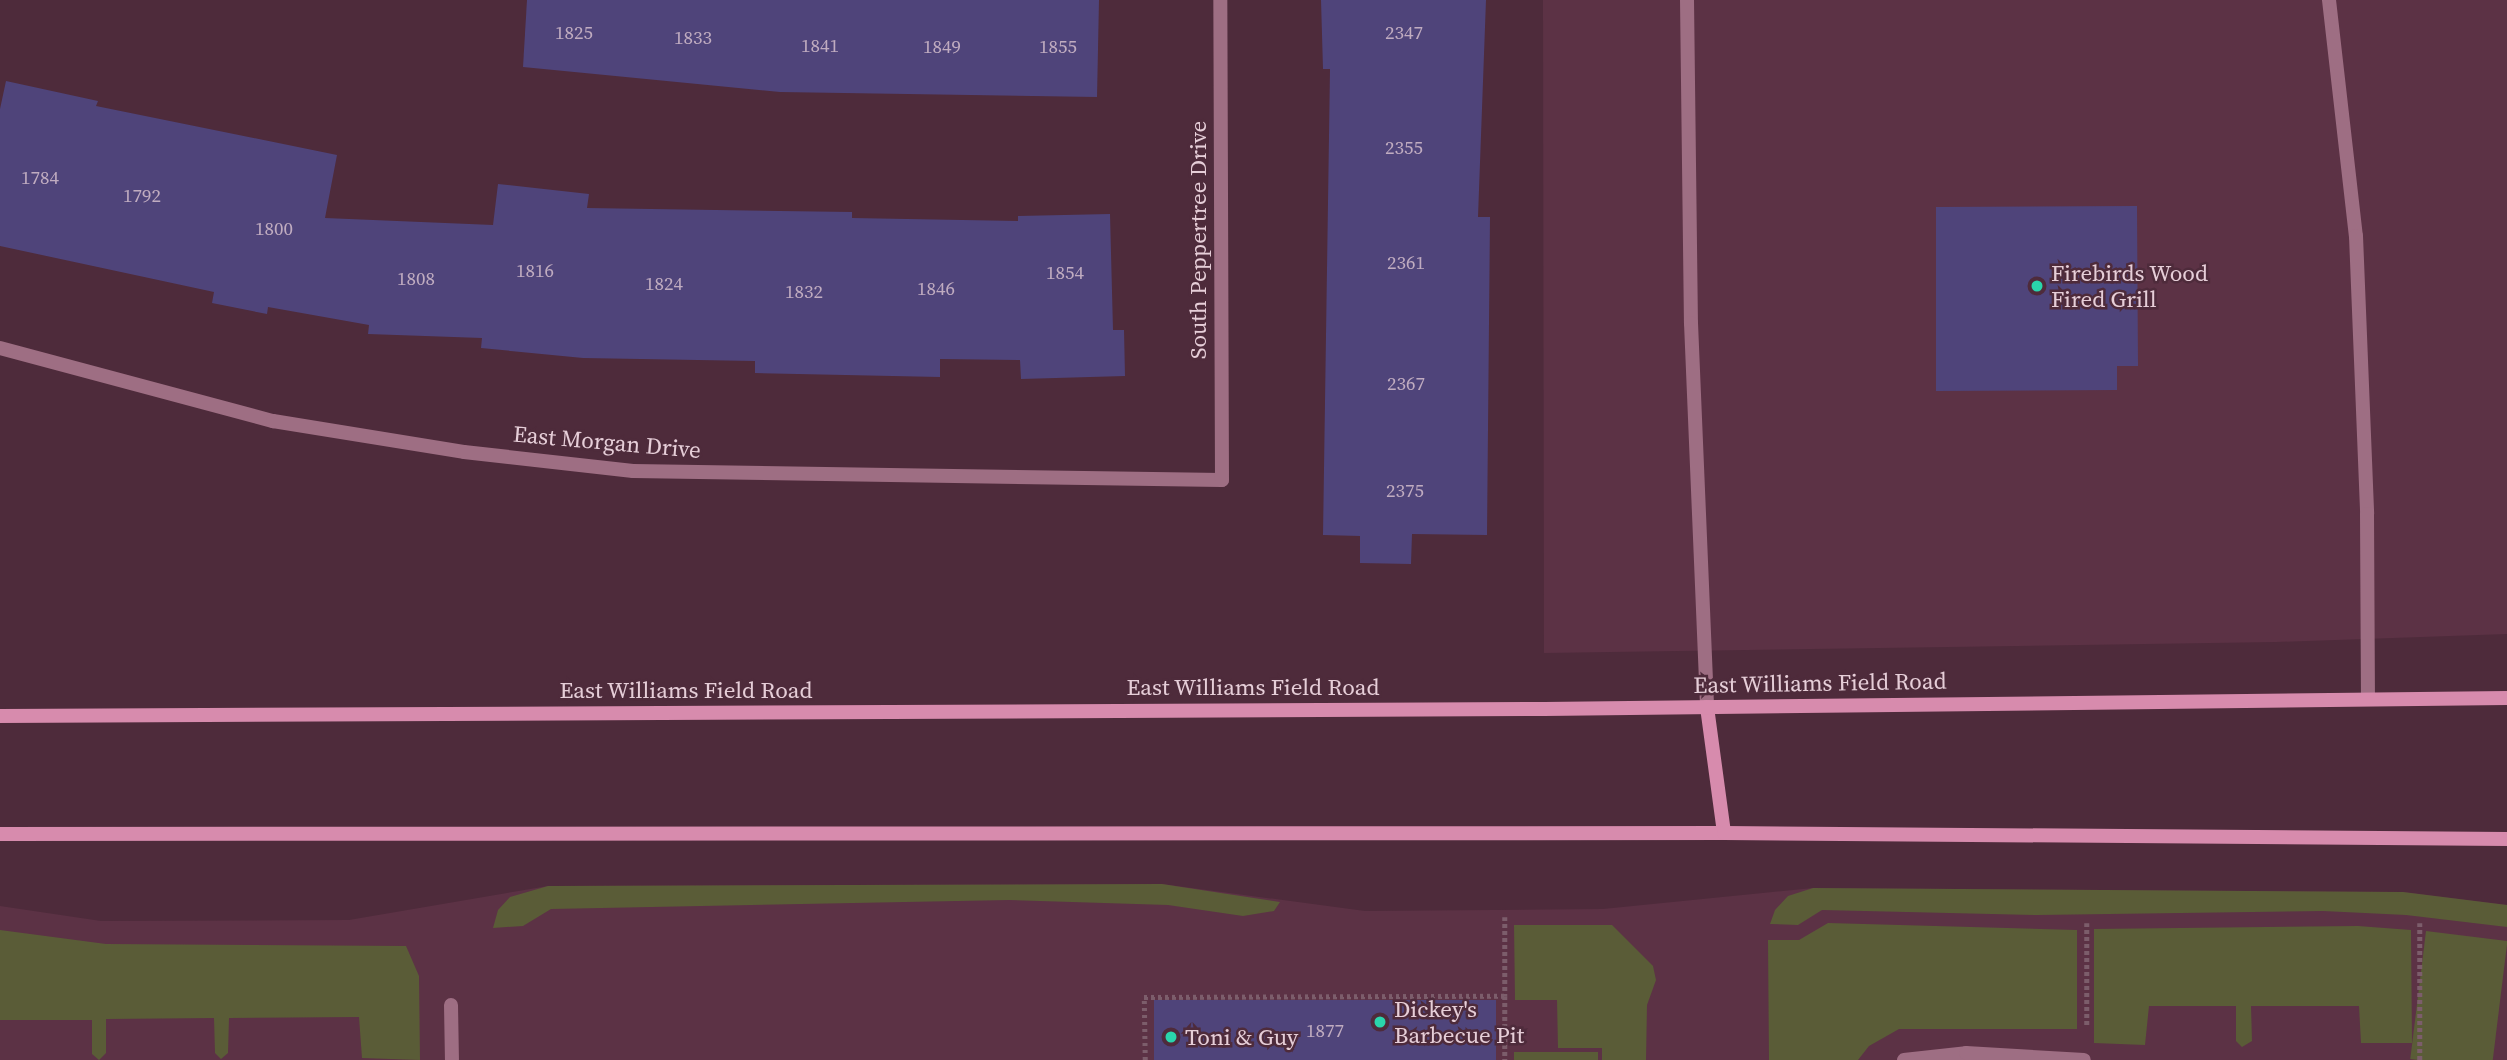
<!DOCTYPE html>
<html>
<head>
<meta charset="utf-8">
<style>
  body { margin:0 }
  #map { position:relative; width:2507px; height:1060px; overflow:hidden; background:#4e2b3b; font-family:"Source Serif 4",serif }
  div>[style] { position:absolute }
  [style*='--x'] { left:calc(var(--x)*1px); top:calc(var(--y)*1px); width:calc(var(--w)*1px); rotate:calc(var(--a)*1deg) }
  .built>* { inset:0; background:#5c3245 }
  .green>* { inset:0; background:#5a5c37; transform-origin:0 0 }
  .building>* { inset:0; background:#4f447a; transform-origin:0 0 }
  .path>* { height:4.5px; margin-top:-2.25px; transform-origin:0; background:repeating-linear-gradient(90deg,#7c5d6b 0 3.5px,transparent 0 7px) }
  .lane>* { height:14px; margin:-7px; padding:0 7px; transform-origin:7px; border-radius:7px; background:#9e6e83 }
  .street>* { height:14px; margin:-7px; padding:0 7px; transform-origin:7px; border-radius:7px; background:#9e6e83 }
  .secondary>* { height:14px; margin:-7px; padding:0 7px; transform-origin:7px; border-radius:7px; background:#d78bad }
  .dots>* { width:19px; height:19px; translate:-50% -50%; box-sizing:border-box; border:4px solid #4e2b3b; border-radius:50% }
  span { translate:-50% -50%; white-space:nowrap; text-align:center; line-height:1.15; -webkit-text-stroke:5px #4e2b3b; paint-order:stroke }
  .number-label { font-size:19px; color:#c0acc0 }
  .number-label span { -webkit-text-stroke-width:0 }
  .street-label { font-size:23px; color:#e6ced8 }
  .poi-label { font-size:23px; color:#e6ced8 }
  .left { translate:0 -50%; text-align:left }
</style>
</head>
<body>
<div id="map">
  <div class="built">
    <div style="clip-path:polygon(1543px 0,2507px 0,2507px 634px,2276px 642px,1544px 653px)"></div>
    <div style="clip-path:polygon(1162px 884px,1365px 911px,1603px 909px,1813px 888px,2403px 892px,2507px 905px,2507px 1060px,0 1060px,0 906px,101px 921px,349px 920px,548px 886px)"></div>
  </div>
  <div class="green">
    <div style="clip-path:polygon(1162px 884px,1280px 902px,1274px 911px,1243px 916px,1168px 905px,1009px 900px,551px 909px,523px 926px,493px 928px,498px 910px,510px 897px,548px 886px)"></div>
    <div style="clip-path:polygon(1813px 888px,2403px 892px,2507px 905px,2507px 927px,2406px 915px,2323px 911px,2037px 915px,1822px 910px,1798px 925px,1770px 924px,1775px 910px,1788px 896px)"></div>
    <div style="clip-path:polygon(1828px 923px,2077px 930px,2077px 1029px,1899px 1029px,1869px 1046px,1858px 1060px,1769px 1060px,1768px 940px,1799px 940px)"></div>
    <div style="clip-path:polygon(1514px 925px,1612px 925px,1653px 966px,1656px 980px,1647px 1005px,1646px 1060px,1602px 1060px,1602px 1048px,1558px 1048px,1557px 1000px,1515px 1000px)"></div>
    <div style="clip-path:polygon(2358px 926px,2411px 930px,2412px 1043px,2361px 1043px,2359px 1006px,2251px 1006px,2252px 1041px,2242px 1047px,2236px 1041px,2236px 1006px,2149px 1006px,2145px 1045px,2094px 1043px,2094px 929px)"></div>
    <div style="clip-path:polygon(0 930px,106px 944px,406px 946px,419px 976px,420px 1060px,362px 1058px,359px 1017px,229px 1018px,228px 1053px,221px 1059px,215px 1053px,214px 1018px,106px 1019px,106px 1053px,99px 1060px,92px 1054px,92px 1020px,0 1020px)"></div>
    <div style="left:2426px;top:931px;width:82px;height:129px;rotate:7deg"></div>
    <div style="left:1514px;top:1052px;width:84px;height:8px"></div>
  </div>
  <div class="building">
    <div style="clip-path:polygon(527px 0,1099px 0,1097px 97px,780px 92px,523px 67px)"></div>
    <div style="clip-path:polygon(1321px 0,1486px 0,1478px 217px,1490px 217px,1487px 535px,1412px 534px,1411px 564px,1360px 563px,1360px 536px,1323px 535px,1330px 69px,1323px 69px)"></div>
    <div style="clip-path:polygon(6px 81px,98px 101px,96px 106px,337px 155px,325px 218px,493px 225px,498px 184px,589px 194px,587px 208px,852px 212px,852px 218px,1018px 221px,1018px 216px,1110px 214px,1113px 330px,1124px 330px,1125px 376px,1021px 379px,1020px 360px,940px 359px,940px 377px,755px 373px,755px 361px,583px 358px,481px 348px,482px 338px,368px 334px,369px 325px,268px 307px,267px 314px,212px 303px,214px 292px,0 246px,0 109px)"></div>
    <div style="clip-path:polygon(2137px 206px,2138px 366px,2117px 366px,2117px 390px,1936px 391px,1936px 207px)"></div>
    <div style="left:1496px;top:1000px;width:60px;height:342px;rotate:90deg"></div>
  </div>
  <div class="path">
    <div style="--x:1505;--y:917;--w:79;--a:90"></div>
    <div style="--x:2087;--y:923;--w:104;--a:90"></div>
    <div style="--x:2420;--y:923;--w:137;--a:90"></div>
    <div style="--x:1145;--y:1060;--w:63;--a:-90.9"></div>
    <div style="--x:1144;--y:997;--w:361;--a:-0.2"></div>
    <div style="--x:1505;--y:996;--w:64;--a:90"></div>
  </div>
  <div class="lane">
    <div style="--x:1687;--y:0;--w:323;--a:89.3"></div>
    <div style="--x:1691;--y:323;--w:384;--a:87.6"></div>
    <div style="--x:2329;--y:0;--w:238;--a:83.5"></div>
    <div style="--x:2356;--y:236;--w:278;--a:87.7"></div>
    <div style="--x:2367;--y:514;--w:185;--a:89.7"></div>
    <div style="--x:451;--y:1005;--w:55;--a:89"></div>
    <div style="--x:1904;--y:1060;--w:62;--a:-6.4"></div>
    <div style="--x:1966;--y:1053;--w:118;--a:3.4"></div>
  </div>
  <div class="street">
    <div style="--x:0;--y:348;--w:283;--a:15"></div>
    <div style="--x:273;--y:421;--w:193;--a:9.2"></div>
    <div style="--x:464;--y:452;--w:170;--a:6.4"></div>
    <div style="--x:633;--y:471;--w:589;--a:0.88"></div>
    <div style="--x:1222;--y:480;--w:480;--a:-90.2"></div>
  </div>
  <div class="secondary">
    <div style="--x:1707;--y:707;--w:127;--a:82.3"></div>
    <div style="--x:0;--y:716;--w:1544;--a:-0.26"></div>
    <div style="--x:1544;--y:709;--w:963;--a:-0.65"></div>
    <div style="--x:0;--y:834;--w:1724;--a:-0.03"></div>
    <div style="--x:1724;--y:833;--w:783;--a:0.44"></div>
  </div>
  <div class="dots">
    <div style="left:2037px;top:286px;background:#2ad5ac"></div>
    <div style="left:1380px;top:1022px;background:#2ad5ac"></div>
    <div style="left:1171px;top:1037px;background:#2ad5ac"></div>
  </div>
  <div class="number-label">
    <span style="left:574px;top:33px">1825</span>
    <span style="left:1404px;top:33px">2347</span>
    <span style="left:693px;top:38px">1833</span>
    <span style="left:820px;top:46px">1841</span>
    <span style="left:942px;top:47px">1849</span>
    <span style="left:1058px;top:47px">1855</span>
    <span style="left:1404px;top:148px">2355</span>
    <span style="left:40px;top:178px">1784</span>
    <span style="left:142px;top:196px">1792</span>
    <span style="left:274px;top:229px">1800</span>
    <span style="left:1406px;top:263px">2361</span>
    <span style="left:535px;top:271px">1816</span>
    <span style="left:1065px;top:273px">1854</span>
    <span style="left:416px;top:279px">1808</span>
    <span style="left:664px;top:284px">1824</span>
    <span style="left:936px;top:289px">1846</span>
    <span style="left:804px;top:292px">1832</span>
    <span style="left:1406px;top:384px">2367</span>
    <span style="left:1405px;top:491px">2375</span>
    <span style="left:1325px;top:1031px">1877</span>
  </div>
  <div class="street-label">
    <span style="left:1198px;top:240px;rotate:-90deg">South Peppertree Drive</span>
    <span style="left:607px;top:442px;rotate:5deg">East Morgan Drive</span>
    <span style="left:1820px;top:683px;rotate:-1deg">East Williams Field Road</span>
    <span style="left:1253px;top:687px">East Williams Field Road</span>
    <span style="left:686px;top:690px">East Williams Field Road</span>
  </div>
  <div class="poi-label">
    <span class="left" style="left:2051px;top:286px">Firebirds Wood<br>Fired Grill</span>
    <span class="left" style="left:1394px;top:1022px">Dickey's<br>Barbecue Pit</span>
    <span class="left" style="left:1185px;top:1037px">Toni &amp; Guy</span>
  </div>
</div>
</body>
</html>
